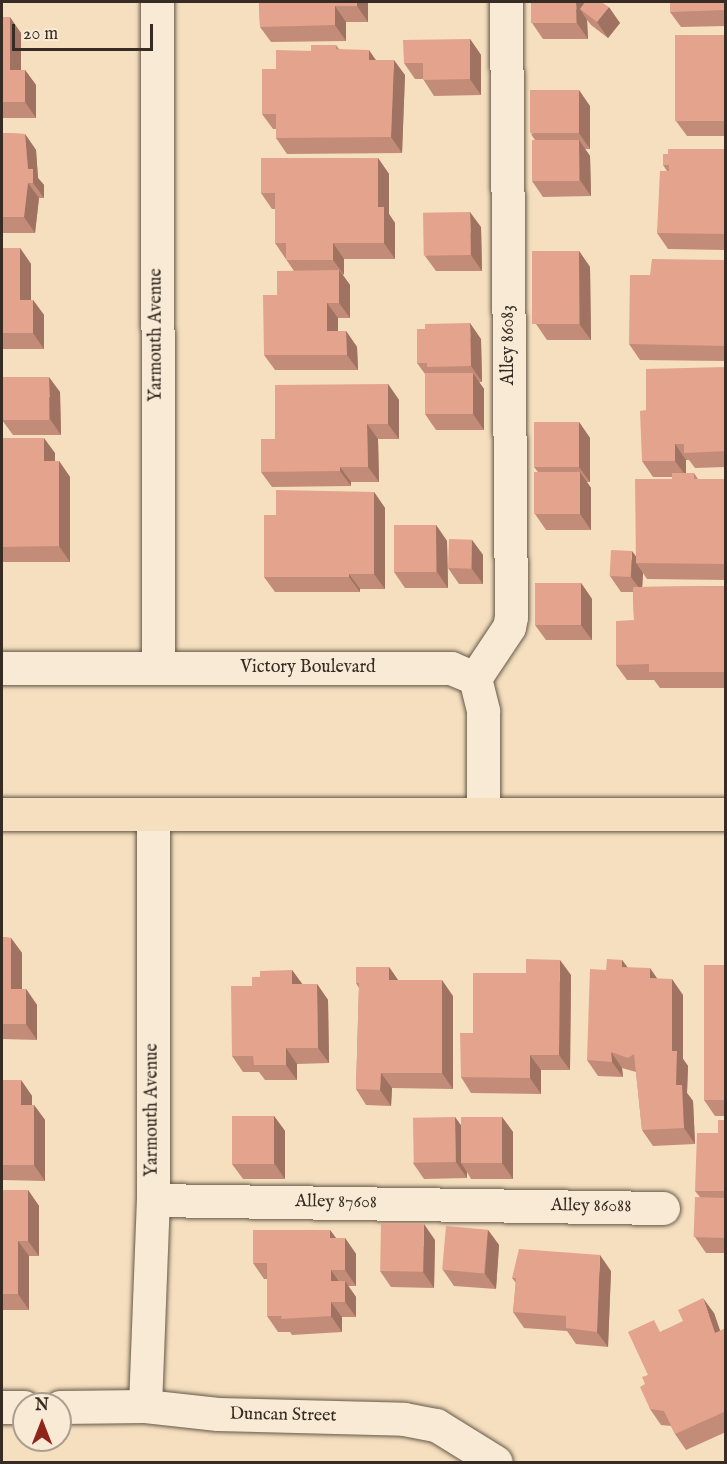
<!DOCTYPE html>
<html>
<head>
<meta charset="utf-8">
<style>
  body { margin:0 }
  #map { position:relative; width:727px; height:1464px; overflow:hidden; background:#f5dfbe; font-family:"IM FELL English",serif }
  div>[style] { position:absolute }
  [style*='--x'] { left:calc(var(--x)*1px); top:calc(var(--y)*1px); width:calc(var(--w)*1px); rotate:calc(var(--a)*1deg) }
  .roads { filter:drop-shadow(0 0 2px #66594a) drop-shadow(0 0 2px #66594a) }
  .minor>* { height:33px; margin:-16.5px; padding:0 16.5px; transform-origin:16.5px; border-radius:16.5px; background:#f8ead5 }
  .major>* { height:33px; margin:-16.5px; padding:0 16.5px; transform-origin:16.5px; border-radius:16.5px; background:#f5dfbe }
  .wall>* { inset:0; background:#c38c78 }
  .shaded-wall>* { inset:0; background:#9f7262 }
  .building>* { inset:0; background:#e3a38c; transform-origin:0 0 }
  span { translate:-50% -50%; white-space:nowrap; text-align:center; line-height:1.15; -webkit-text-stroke:5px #f8ead5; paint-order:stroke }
  .street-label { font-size:18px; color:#372c24 }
  .frame { position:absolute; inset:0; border:3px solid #372c24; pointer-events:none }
  .north { position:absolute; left:12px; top:1392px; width:60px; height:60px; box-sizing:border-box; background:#f8ead5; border:2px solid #ab9e8e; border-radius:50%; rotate:0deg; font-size:16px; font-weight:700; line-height:24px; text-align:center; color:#372c24 }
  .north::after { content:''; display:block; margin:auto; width:21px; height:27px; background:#8f2418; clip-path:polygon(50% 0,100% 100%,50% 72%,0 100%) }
  .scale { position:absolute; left:12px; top:24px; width:141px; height:27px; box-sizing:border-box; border:3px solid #372c24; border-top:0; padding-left:8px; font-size:18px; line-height:21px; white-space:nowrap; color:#372c24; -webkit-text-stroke:4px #f8ead5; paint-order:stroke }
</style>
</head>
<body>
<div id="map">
  <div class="roads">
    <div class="minor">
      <div style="--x:157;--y:2;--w:666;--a:89.91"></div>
      <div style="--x:2;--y:668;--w:449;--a:0"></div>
      <div style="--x:451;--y:668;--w:26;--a:23"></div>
      <div style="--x:475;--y:678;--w:61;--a:-56.3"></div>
      <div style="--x:509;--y:627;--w:10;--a:-79"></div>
      <div style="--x:511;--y:617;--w:615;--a:-90.47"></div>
      <div style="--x:475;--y:678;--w:34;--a:76"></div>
      <div style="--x:483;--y:711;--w:103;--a:90"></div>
      <div style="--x:153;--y:1200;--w:510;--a:0.9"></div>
      <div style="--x:145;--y:1406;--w:206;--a:-87.8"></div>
      <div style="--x:153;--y:1200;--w:386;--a:-90"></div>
      <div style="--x:2;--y:1407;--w:22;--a:0"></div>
      <div style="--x:60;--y:1407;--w:85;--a:-0.7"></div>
      <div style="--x:145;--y:1406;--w:73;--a:6.3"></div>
      <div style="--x:218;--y:1414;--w:186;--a:1.5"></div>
      <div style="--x:404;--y:1419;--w:33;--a:11"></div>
      <div style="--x:436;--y:1425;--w:70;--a:31.7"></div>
    </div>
    <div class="major">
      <div style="--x:2;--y:814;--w:724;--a:0"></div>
    </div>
  </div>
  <div class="wall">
    <div style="clip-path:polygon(259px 2px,368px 2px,368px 22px,346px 22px,346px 41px,271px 42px,260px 27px)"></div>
    <div style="clip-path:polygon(601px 2px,620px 23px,608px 38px,591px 25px,587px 20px,588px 39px,543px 39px,532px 23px)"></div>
    <div style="clip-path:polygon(726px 2px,726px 26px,681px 27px,670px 12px)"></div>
    <div style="clip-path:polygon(2px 17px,21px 33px,21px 70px,25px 70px,36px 85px,36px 118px,2px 118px)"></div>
    <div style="clip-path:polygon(726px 35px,726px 136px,687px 136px,676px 121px)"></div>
    <div style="clip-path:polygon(470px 39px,481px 55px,481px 95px,434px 96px,423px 79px,415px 79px,404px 63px)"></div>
    <div style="clip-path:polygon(336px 45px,339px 49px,376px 60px,405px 75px,402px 153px,287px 154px,276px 138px,276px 129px,273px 129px,262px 114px,276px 69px,311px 51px)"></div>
    <div style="clip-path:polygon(590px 106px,590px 149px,585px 149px,590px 156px,591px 196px,543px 197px,532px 181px,535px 140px,531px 134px)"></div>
    <div style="clip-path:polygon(2px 133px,25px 134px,36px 150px,38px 178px,44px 185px,44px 198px,39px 198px,35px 233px,2px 233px)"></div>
    <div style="clip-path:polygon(726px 149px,726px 250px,668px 249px,657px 233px,667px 171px,663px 165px)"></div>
    <div style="clip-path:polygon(378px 158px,389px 174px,389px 214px,395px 223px,395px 259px,344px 259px,343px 275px,350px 285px,350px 318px,338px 318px,338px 331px,346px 331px,357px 347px,358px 370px,275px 370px,264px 355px,277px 295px,294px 271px,275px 243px,275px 209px,272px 209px,261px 193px)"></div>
    <div style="clip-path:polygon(481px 227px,482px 271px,436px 271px,425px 256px)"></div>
    <div style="clip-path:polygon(2px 248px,20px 248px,31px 264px,31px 300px,33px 300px,44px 315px,44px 349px,2px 349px)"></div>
    <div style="clip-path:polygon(579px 251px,590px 267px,591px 340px,547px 340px,536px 324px)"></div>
    <div style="clip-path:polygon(726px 260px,726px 361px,640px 360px,629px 344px,650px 275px)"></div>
    <div style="clip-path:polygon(425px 329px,481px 339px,482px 382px,479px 382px,484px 389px,484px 430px,436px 430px,425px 414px,425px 374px,417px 363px)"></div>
    <div style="clip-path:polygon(726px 367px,726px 467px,695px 468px,689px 460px,686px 460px,686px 473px,694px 473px,698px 479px,726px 479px,726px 580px,647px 579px,643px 573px,642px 587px,726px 586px,726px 688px,660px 688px,654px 680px,627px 680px,616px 665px,634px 620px,633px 592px,621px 592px,610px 576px,636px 556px,672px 479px,672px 477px,653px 477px,642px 461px,646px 410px)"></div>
    <div style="clip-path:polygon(388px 384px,399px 400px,399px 439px,378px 439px,379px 482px,351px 482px,351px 486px,272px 487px,261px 472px,275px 439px)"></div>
    <div style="clip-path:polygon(60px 392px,61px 435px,13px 435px,2px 420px)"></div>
    <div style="clip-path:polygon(579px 422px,590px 438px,590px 482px,587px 482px,591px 488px,591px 530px,546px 530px,535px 514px,538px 472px,534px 467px)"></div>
    <div style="clip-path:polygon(2px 438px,55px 453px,55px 461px,59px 461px,70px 477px,70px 562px,2px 562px)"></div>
    <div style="clip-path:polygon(374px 492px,385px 508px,385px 589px,360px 589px,360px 592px,275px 592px,264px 577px,276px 515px)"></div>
    <div style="clip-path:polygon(436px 525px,447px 541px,448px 588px,405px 588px,394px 572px)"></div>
    <div style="clip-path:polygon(472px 540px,483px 555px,483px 584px,459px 584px,448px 568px)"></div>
    <div style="clip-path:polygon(581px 583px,592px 599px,592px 640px,546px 640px,535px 625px)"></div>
    <div style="clip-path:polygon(2px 937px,11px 938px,22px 953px,22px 989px,26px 989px,37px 1005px,37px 1040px,2px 1039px)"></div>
    <div style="clip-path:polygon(622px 960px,628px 968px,658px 979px,683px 995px,683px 1059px,688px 1066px,687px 1093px,693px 1101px,695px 1144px,653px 1146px,642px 1130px,636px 1072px,622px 1068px,623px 1077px,598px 1076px,587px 1060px,606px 970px)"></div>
    <div style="clip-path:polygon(726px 965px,726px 1116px,715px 1116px,704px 1100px)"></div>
    <div style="clip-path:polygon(389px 967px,398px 980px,453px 996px,453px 1089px,392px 1088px,391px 1106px,366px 1105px,356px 1089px,359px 988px,356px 983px)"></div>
    <div style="clip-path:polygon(292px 970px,302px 984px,317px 984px,328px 1000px,329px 1063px,297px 1064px,297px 1080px,265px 1080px,259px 1072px,243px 1072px,232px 1056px,252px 986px,260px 977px)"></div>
    <div style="clip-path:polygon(571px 975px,570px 1070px,541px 1070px,541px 1094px,471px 1093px,461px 1077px,473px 1033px)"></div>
    <div style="clip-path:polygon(2px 1080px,21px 1080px,32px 1096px,32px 1105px,34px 1105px,45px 1120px,45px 1181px,2px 1180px)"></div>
    <div style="clip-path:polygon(274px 1116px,285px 1131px,285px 1179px,243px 1179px,232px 1164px)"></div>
    <div style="clip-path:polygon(455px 1117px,461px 1125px,502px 1117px,513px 1132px,513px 1179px,471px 1179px,467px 1172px,467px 1178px,424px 1179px,413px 1163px)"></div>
    <div style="clip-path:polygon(726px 1120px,726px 1253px,706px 1253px,695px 1237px,700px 1197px,695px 1191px,718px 1133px)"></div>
    <div style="clip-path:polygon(2px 1190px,28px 1190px,39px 1206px,39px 1256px,29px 1256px,29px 1310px,2px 1310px)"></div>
    <div style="clip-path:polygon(330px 1230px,336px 1238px,345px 1238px,356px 1254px,356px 1286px,348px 1286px,356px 1297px,356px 1317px,342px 1317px,342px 1332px,292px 1335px,290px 1332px,278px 1332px,267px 1316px,267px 1279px,264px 1279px,253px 1263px)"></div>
    <div style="clip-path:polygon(488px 1230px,499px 1245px,496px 1289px,454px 1286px,443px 1270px)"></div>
    <div style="clip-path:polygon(435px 1240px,434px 1288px,391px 1287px,380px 1271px)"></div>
    <div style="clip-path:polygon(611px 1271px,608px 1347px,576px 1344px,567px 1331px,524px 1328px,513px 1312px,516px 1283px,512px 1278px)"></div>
    <div style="clip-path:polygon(714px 1313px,720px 1331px,726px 1328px,726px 1432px,686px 1450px,675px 1434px,671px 1426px,661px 1425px,650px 1409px,645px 1384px,662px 1331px)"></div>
  </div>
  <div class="shaded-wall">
    <div style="clip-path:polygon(357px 2px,368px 2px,368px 22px,357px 6px)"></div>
    <div style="clip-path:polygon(576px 2px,587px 2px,580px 9px,587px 20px,588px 39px,577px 23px)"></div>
    <div style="clip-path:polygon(335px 6px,346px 22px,346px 41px,335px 25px)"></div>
    <div style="clip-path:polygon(609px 7px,620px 23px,608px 38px,597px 22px)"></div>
    <div style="clip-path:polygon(10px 17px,21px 33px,21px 85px,10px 70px)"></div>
    <div style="clip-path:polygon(470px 39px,481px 55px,481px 95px,470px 79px)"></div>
    <div style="clip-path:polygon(369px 50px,380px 66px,369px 60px)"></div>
    <div style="clip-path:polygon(394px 60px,405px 75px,402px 153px,391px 137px)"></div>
    <div style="clip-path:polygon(25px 70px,36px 85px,36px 118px,25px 102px)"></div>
    <div style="clip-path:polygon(579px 90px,590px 106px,590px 149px,579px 133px)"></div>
    <div style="clip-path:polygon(25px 134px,36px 150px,38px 178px,44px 185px,44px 198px,33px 183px,28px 169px)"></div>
    <div style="clip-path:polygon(579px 140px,590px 156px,591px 196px,580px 180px)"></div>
    <div style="clip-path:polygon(378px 158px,389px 174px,389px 214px,395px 223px,395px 259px,384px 243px,378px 207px)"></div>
    <div style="clip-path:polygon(28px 183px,39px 198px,35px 233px,24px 217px)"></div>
    <div style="clip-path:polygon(470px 212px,481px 227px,482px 271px,471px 255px)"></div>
    <div style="clip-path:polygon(333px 243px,344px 259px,344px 275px,333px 260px)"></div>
    <div style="clip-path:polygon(20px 248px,31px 264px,31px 315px,20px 300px)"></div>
    <div style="clip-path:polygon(579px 251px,590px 267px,591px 340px,580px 325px)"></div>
    <div style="clip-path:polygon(339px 270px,350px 285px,350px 318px,339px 303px)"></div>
    <div style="clip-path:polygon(33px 300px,44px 315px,44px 349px,33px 333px)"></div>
    <div style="clip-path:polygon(327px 303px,338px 318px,338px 347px,327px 331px)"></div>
    <div style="clip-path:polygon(470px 323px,481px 339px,482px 382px,471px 366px)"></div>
    <div style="clip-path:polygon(346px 331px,357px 347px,358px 370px,347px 355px)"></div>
    <div style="clip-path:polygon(473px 373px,484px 389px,484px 430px,473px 414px)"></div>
    <div style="clip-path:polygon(49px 377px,60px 392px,61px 435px,50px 419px)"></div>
    <div style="clip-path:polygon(388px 384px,399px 400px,399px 439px,388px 424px)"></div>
    <div style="clip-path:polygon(579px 422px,590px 438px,590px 482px,579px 467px)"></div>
    <div style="clip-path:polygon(367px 424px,378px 439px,379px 482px,368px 467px)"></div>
    <div style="clip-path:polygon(44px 438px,55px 453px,55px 477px,44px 461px)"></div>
    <div style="clip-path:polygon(675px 444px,686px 460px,686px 476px,675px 461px)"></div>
    <div style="clip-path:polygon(59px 461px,70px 477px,70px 562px,59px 546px)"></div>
    <div style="clip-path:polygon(340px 467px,351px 482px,351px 486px,340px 471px)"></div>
    <div style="clip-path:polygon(580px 472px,591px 488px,591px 530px,580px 514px)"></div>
    <div style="clip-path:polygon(374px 492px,385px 508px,385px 589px,374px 574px)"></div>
    <div style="clip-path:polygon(436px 525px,447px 541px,448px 588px,437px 572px)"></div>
    <div style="clip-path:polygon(472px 540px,483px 555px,483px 584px,472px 569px)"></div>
    <div style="clip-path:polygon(632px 551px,641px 563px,636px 563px,643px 573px,642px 592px,631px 577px)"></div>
    <div style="clip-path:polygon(349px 574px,360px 589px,360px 592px,349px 577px)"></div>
    <div style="clip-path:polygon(581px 583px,592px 599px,592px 640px,581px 625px)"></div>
    <div style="clip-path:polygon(11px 938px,22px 953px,22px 1005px,11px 989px)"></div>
    <div style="clip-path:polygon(560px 960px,571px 975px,570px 1070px,559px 1055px)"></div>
    <div style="clip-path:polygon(622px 960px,633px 975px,622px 967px)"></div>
    <div style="clip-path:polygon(389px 967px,400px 983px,389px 980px)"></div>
    <div style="clip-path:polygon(650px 968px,661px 984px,650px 978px)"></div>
    <div style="clip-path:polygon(292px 970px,303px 985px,292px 984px)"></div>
    <div style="clip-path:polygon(672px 979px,683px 995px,683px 1059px,688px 1066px,687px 1093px,693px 1101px,695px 1144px,684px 1128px,676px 1085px,672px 1051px)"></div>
    <div style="clip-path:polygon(442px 980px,453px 996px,453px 1089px,442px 1073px)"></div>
    <div style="clip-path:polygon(317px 984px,328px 1000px,329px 1063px,318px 1048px)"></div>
    <div style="clip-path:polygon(26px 989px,37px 1005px,37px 1040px,26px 1024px)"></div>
    <div style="clip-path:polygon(286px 1048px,297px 1064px,297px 1080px,286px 1065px)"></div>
    <div style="clip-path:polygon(611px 1052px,622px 1068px,623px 1077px,612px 1062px)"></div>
    <div style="clip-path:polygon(530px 1055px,541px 1070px,541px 1094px,530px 1078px)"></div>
    <div style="clip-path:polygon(381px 1073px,392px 1088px,391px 1106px,380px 1090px)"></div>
    <div style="clip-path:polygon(21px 1080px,32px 1096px,32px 1120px,21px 1105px)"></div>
    <div style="clip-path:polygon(34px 1105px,45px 1120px,45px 1181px,34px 1165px)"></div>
    <div style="clip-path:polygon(274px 1116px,285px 1131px,285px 1179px,274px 1163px)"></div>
    <div style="clip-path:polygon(455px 1117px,466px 1133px,461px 1163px,467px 1172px,467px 1178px,456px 1162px)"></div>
    <div style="clip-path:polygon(502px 1117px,513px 1132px,513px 1179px,502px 1163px)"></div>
    <div style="clip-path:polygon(28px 1190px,39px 1206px,39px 1256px,28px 1241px)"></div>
    <div style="clip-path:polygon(424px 1224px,435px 1240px,434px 1288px,423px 1272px)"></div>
    <div style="clip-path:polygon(330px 1230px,341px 1245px,330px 1238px)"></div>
    <div style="clip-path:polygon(488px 1230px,499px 1245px,496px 1289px,485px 1274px)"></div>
    <div style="clip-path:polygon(345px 1238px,356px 1254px,356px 1286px,345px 1270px)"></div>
    <div style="clip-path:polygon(18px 1241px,29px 1256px,29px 1310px,18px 1294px)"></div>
    <div style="clip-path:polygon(600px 1255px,611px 1271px,608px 1347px,597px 1332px)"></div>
    <div style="clip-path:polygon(331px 1270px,342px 1286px,331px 1281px)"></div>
    <div style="clip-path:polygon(345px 1281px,356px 1297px,356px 1317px,345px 1302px)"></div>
    <div style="clip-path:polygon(703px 1298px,714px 1313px,726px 1348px,715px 1333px)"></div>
    <div style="clip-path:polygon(331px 1302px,342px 1317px,342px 1332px,331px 1316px)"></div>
  </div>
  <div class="building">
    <div style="clip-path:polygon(259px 2px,357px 2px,357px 6px,335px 6px,335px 25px,260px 27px)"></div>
    <div style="left:531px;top:2px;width:45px;height:21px"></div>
    <div style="clip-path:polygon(585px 2px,601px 2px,609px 7px,597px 22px,580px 9px)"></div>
    <div style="clip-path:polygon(670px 2px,726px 2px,726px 10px,670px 12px)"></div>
    <div style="clip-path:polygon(2px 17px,10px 17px,10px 70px,25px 70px,25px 102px,2px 102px)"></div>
    <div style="left:675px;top:35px;width:51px;height:86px"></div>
    <div style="clip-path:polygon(470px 39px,470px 79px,423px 80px,423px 63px,404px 63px,403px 40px)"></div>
    <div style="clip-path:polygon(311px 45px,336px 45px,336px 49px,369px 50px,369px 60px,394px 60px,391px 137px,276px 138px,276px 114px,262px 114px,262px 69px,276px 69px,276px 50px,311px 51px)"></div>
    <div style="left:579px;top:90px;width:43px;height:49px;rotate:90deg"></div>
    <div style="clip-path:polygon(2px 133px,25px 134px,28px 169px,33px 169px,33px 183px,28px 183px,24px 217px,2px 217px)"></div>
    <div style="left:532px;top:140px;width:47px;height:41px"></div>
    <div style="clip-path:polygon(668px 149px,726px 149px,726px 234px,657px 233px,660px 171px,669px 171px,669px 165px,663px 165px,663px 154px,668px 154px)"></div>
    <div style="clip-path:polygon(261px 158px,378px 158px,378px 207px,384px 207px,384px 243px,333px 243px,333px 260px,286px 260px,286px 243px,275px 243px,275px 193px,261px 193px)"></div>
    <div style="left:470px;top:212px;width:43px;height:47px;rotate:89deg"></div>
    <div style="clip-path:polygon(2px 248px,20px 248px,20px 300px,33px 300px,33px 333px,2px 333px)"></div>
    <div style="left:532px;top:251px;width:47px;height:73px"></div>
    <div style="clip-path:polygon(652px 259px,726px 260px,726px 346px,629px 344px,630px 275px,650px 275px)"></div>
    <div style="clip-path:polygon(339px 270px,339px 303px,327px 303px,327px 331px,346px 331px,347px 355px,264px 355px,263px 295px,277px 295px,277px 271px)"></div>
    <div style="clip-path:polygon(470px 323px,471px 366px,427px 367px,427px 363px,417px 363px,417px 329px,425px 329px,425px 324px)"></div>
    <div style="clip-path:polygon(726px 367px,726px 451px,684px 453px,684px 444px,675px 444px,675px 461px,642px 461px,640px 411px,646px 410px,646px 369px)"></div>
    <div style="left:425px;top:373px;width:48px;height:41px"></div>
    <div style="left:2px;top:377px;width:47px;height:43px"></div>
    <div style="clip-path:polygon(388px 384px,388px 424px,367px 424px,368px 467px,340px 467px,340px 471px,261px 472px,261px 439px,275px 439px,275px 385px)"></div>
    <div style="left:534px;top:422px;width:45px;height:45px"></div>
    <div style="clip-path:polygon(2px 438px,44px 438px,44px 461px,59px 461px,59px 546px,2px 547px)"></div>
    <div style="left:534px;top:472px;width:46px;height:42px"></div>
    <div style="clip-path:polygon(672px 473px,694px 473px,694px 479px,726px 479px,726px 564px,636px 563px,635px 479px,672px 479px)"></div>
    <div style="clip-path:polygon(276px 490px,374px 492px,374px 574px,349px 574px,349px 577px,264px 577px,264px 515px,276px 515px)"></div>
    <div style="left:394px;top:525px;width:42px;height:47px"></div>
    <div style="left:449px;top:539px;width:23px;height:29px;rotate:2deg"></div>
    <div style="left:611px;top:550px;width:21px;height:26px;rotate:3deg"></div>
    <div style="left:535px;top:583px;width:46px;height:42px"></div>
    <div style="clip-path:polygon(726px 586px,726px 672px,649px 672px,649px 664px,616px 665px,616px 621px,634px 620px,633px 587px)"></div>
    <div style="clip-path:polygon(2px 937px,11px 938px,11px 989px,26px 989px,26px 1024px,2px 1024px)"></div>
    <div style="clip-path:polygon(526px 959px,560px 960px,559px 1055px,530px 1055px,530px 1078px,461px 1077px,460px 1033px,473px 1033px,473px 973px,526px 973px)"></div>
    <div style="clip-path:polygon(607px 959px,622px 960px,622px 967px,650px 968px,650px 978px,672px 979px,672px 1051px,677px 1051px,676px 1085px,682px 1085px,684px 1128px,642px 1130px,634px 1054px,628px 1058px,611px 1052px,612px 1062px,587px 1060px,590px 969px,606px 970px)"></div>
    <div style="left:704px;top:965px;width:22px;height:135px"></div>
    <div style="clip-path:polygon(356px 967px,389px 967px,389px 980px,442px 980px,442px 1073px,381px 1073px,380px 1090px,356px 1089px,359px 983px,356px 983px)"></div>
    <div style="clip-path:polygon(292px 970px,292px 984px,317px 984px,318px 1048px,286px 1048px,286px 1065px,254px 1065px,253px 1056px,232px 1056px,231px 986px,252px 986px,252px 977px,260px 977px,260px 971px)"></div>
    <div style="clip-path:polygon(2px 1080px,21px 1080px,21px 1105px,34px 1105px,34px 1165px,2px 1165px)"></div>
    <div style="left:232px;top:1116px;width:42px;height:48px"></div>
    <div style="left:455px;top:1117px;width:45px;height:42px;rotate:89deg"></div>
    <div style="left:461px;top:1117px;width:41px;height:46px"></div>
    <div style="clip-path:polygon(718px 1120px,726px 1120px,726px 1191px,695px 1191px,697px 1133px,718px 1133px)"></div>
    <div style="clip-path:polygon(2px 1190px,28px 1190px,28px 1241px,18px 1241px,18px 1294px,2px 1294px)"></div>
    <div style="left:695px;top:1197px;width:31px;height:40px;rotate:2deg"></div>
    <div style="left:381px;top:1223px;width:43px;height:48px;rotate:1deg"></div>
    <div style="left:446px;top:1226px;width:42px;height:44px;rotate:5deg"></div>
    <div style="clip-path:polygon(253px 1230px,330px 1230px,330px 1238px,345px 1238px,345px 1270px,331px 1270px,331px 1281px,345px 1281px,345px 1302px,331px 1302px,331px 1316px,281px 1319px,282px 1316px,267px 1316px,267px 1263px,253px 1263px)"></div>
    <div style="clip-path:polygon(519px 1249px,600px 1255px,597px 1332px,566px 1328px,566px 1316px,513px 1312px,516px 1278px,512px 1278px)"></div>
    <div style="clip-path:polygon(703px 1298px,715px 1333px,726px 1328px,726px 1415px,724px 1412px,675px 1434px,664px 1411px,650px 1409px,640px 1387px,645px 1384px,642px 1377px,648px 1375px,628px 1332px,654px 1320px,660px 1332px,683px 1321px,678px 1310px)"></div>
  </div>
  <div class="street-label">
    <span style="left:157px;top:335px;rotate:-90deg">Yarmouth Avenue</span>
    <span style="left:509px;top:345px;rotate:-90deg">Alley 86083</span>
    <span style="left:308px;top:668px">Victory Boulevard</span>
    <span style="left:153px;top:1110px;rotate:-90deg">Yarmouth Avenue</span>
    <span style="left:336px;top:1203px;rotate:1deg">Alley 87608</span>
    <span style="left:591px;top:1207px;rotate:1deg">Alley 86088</span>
    <span style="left:283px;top:1416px;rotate:1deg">Duncan Street</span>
  </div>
  <div class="frame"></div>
  <div class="north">N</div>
  <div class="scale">20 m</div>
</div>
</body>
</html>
